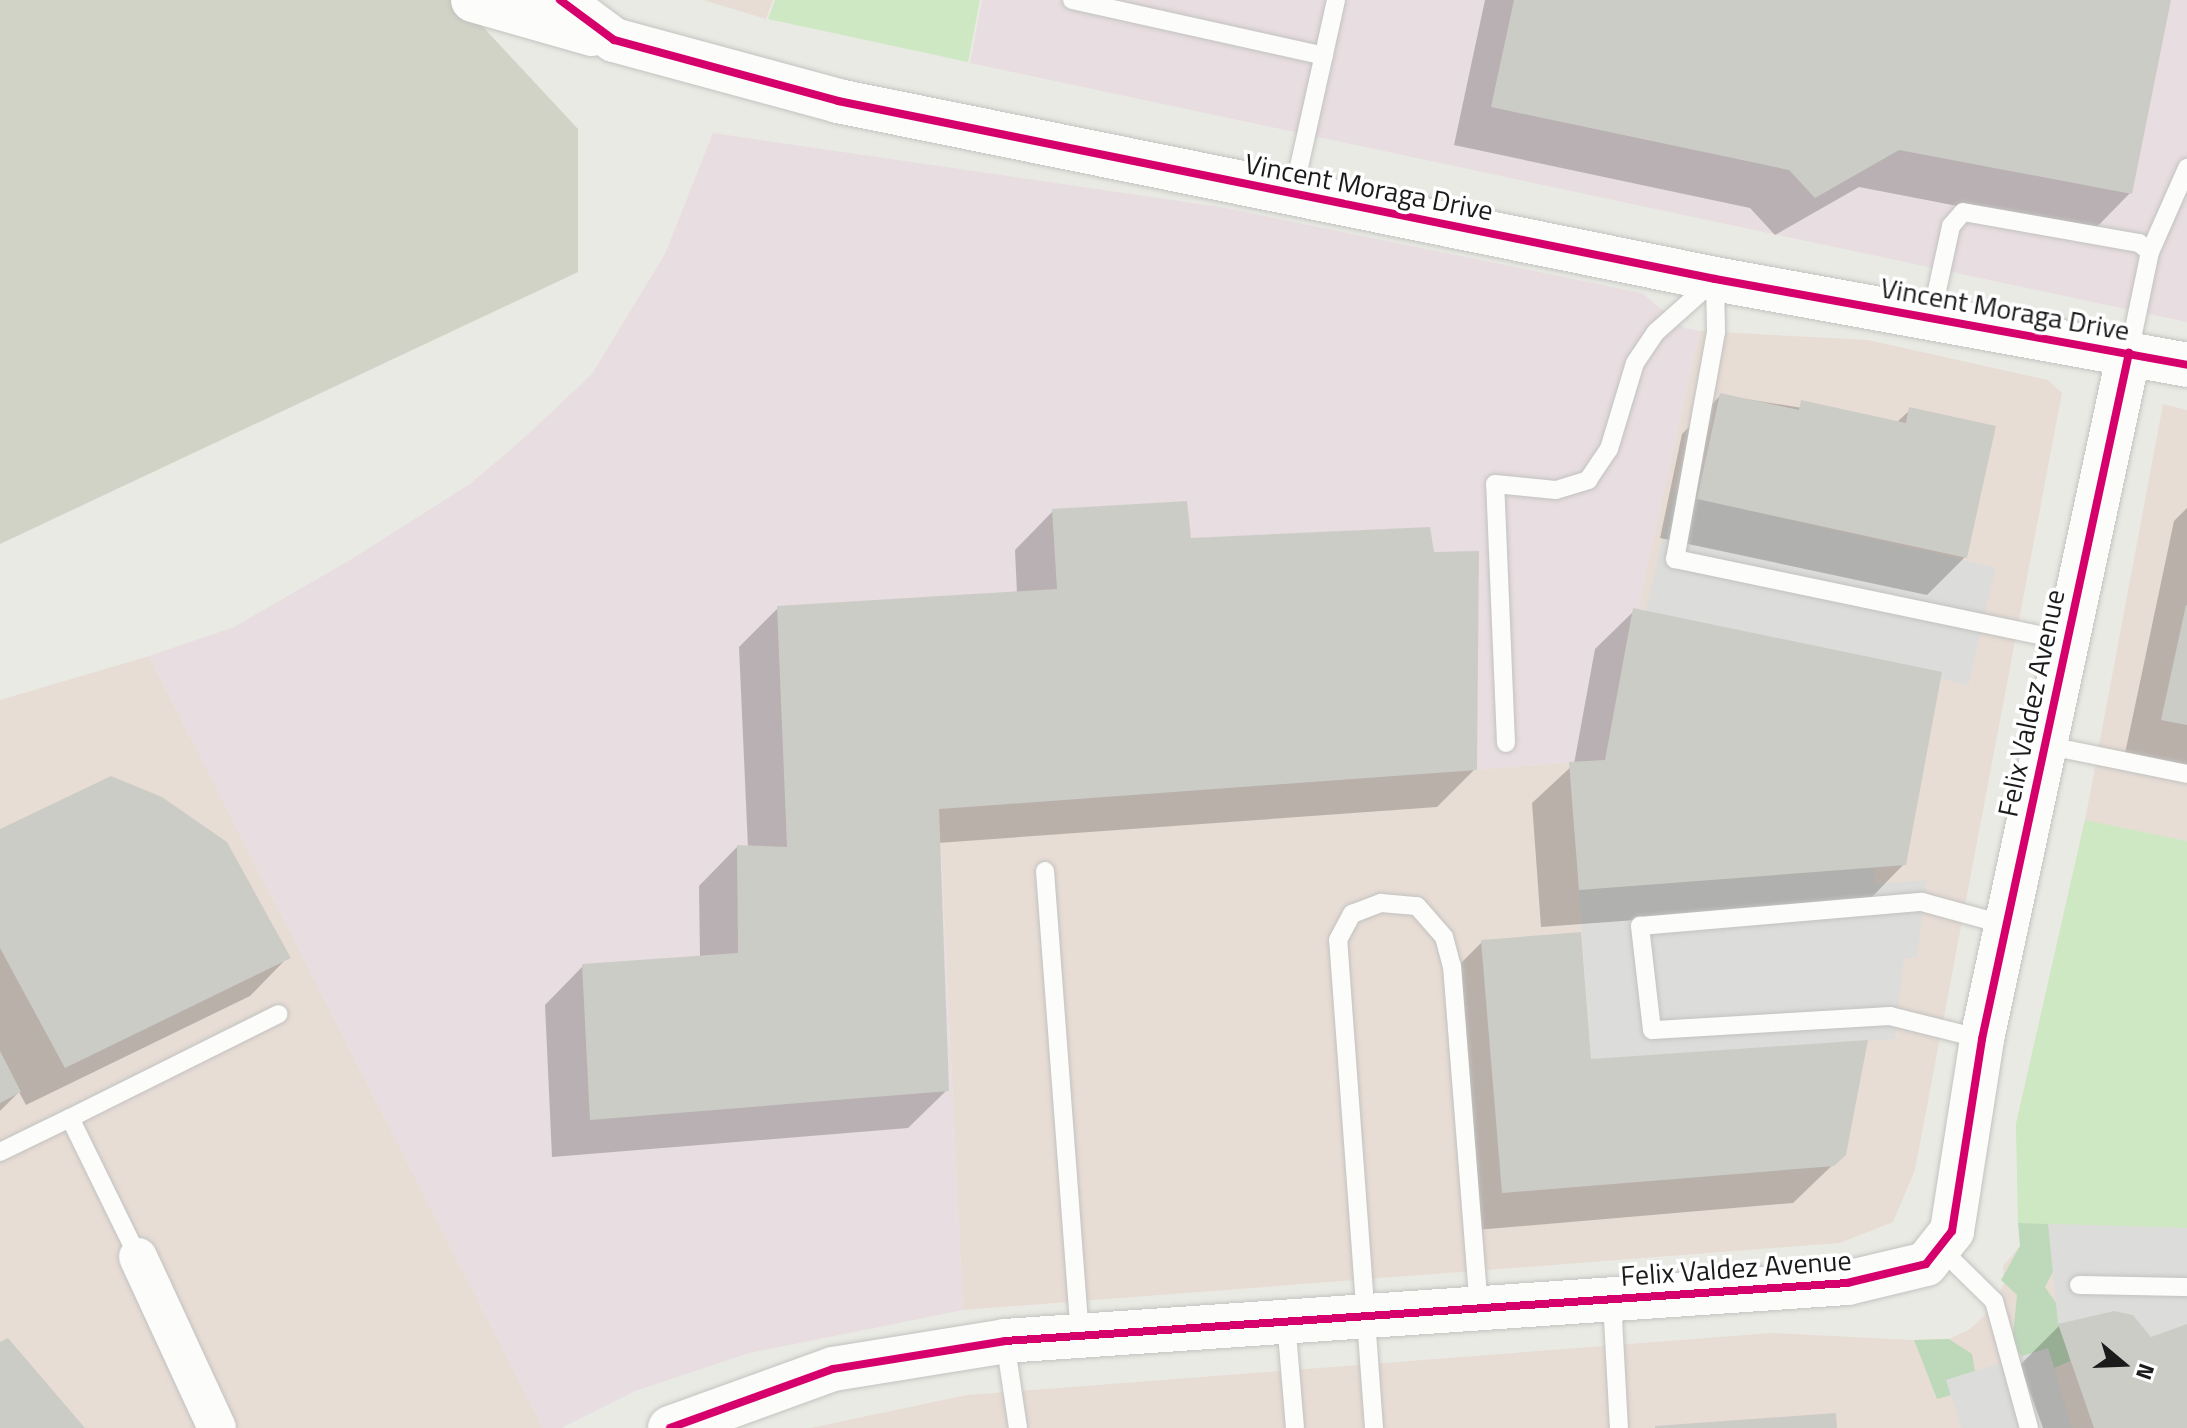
<!DOCTYPE html>
<html>
<head>
<meta charset="utf-8">
<style>
  body { margin:0 }
  #map { position:relative; width:2187px; height:1428px; overflow:hidden; background:#eaeae4; font-family:"Titillium Web",sans-serif }
  div>[style] { position:absolute }
  [style*='--x'] { left:calc(var(--x)*1px); top:calc(var(--y)*1px); width:calc(var(--w)*1px); rotate:calc(var(--a)*1deg) }
  .commercial>* { inset:0; background:#e8ddd5 }
  .industrial>* { inset:0; background:#e8dde0 }
  .construction>* { inset:0; background:#d0d3c6 }
  .grass>* { inset:0; background:#cde8c3 }
  .forest>* { inset:0; background:#bdd9ba }
  .parking>* { inset:0; background:#dcdcda; transform-origin:0 0 }
  .shadow>* { inset:0; background:#0003 }
  .building>* { inset:0; background:#ccccc7 }
  .roads { filter:drop-shadow(0 0 2px #c2c2c0) drop-shadow(0 0 2px #c2c2c0) }
  .service>* { height:18px; margin:-9px; padding:0 9px; transform-origin:9px; border-radius:9px; background:#fcfcfb }
  .minor>* { height:38px; margin:-19px; padding:0 19px; transform-origin:19px; border-radius:19px; background:#fcfcfb }
  .tertiary>* { height:44px; margin:-22px; padding:0 22px; transform-origin:22px; border-radius:22px; background:#fcfcfb }
  .cycleway>* { height:8px; margin:-4px; padding:0 4px; transform-origin:4px; border-radius:4px; background:#d6006c }
  span { translate:-50% -50%; white-space:nowrap; text-align:center; line-height:1.15; -webkit-text-stroke:7px #fff; paint-order:stroke }
  .street-label { font-size:28px; color:#1b1b1b }
  .north { position:absolute; left:2083px; top:1324px; width:80px; height:80px; -webkit-text-stroke:6px #fff; paint-order:stroke; rotate:109deg; font-size:22px; font-weight:700; line-height:32px; text-align:center; color:#1b1b1b }
  .north::after { content:''; display:block; margin:auto; width:28px; height:36px; background:#1b1b1b; clip-path:polygon(50% 0,100% 100%,50% 72%,0 100%) }
</style>
</head>
<body>
<div id="map">
  <div class="commercial">
    <div style="clip-path:polygon(703px 0,773px 0,766px 19px)"></div>
    <div style="clip-path:polygon(1700px 331px,1868px 340px,2048px 380px,2062px 393px,1915px 1170px,1893px 1222px,1840px 1243px,963px 1310px,939px 809px,1604px 760px)"></div>
    <div style="clip-path:polygon(2163px 404px,2187px 410px,2187px 1428px,810px 1428px,967px 1395px,1771px 1333px,1914px 1340px,1949px 1339px,1970px 1329px,1987px 1313px,2004px 1284px,2003px 1266px,2020px 1246px,2016px 1124px,2085px 820px)"></div>
    <div style="clip-path:polygon(149px 656px,543px 1428px,0 1428px,0 700px)"></div>
  </div>
  <div class="industrial">
    <div style="clip-path:polygon(982px 0,2187px 0,2187px 322px,970px 63px)"></div>
    <div style="clip-path:polygon(713px 133px,1220px 207px,1642px 293px,1685px 328px,1700px 331px,1605px 760px,939px 809px,963px 1310px,749px 1353px,635px 1391px,561px 1428px,543px 1428px,149px 656px,234px 627px,350px 560px,470px 484px,524px 438px,592px 374px,665px 254px)"></div>
  </div>
  <div class="construction">
    <div style="clip-path:polygon(0 0,458px 0,578px 129px,578px 272px,0 544px)"></div>
  </div>
  <div class="grass">
    <div style="clip-path:polygon(775px 0,980px 0,968px 62px,768px 19px)"></div>
    <div style="clip-path:polygon(2085px 820px,2187px 841px,2187px 1228px,2018px 1223px,2016px 1124px)"></div>
  </div>
  <div class="forest">
    <div style="clip-path:polygon(2018px 1223px,2048px 1224px,2054px 1245px,2055px 1268px,2045px 1287px,2061px 1310px,2070px 1361px,2054px 1368px,2048px 1349px,2022px 1356px,2012px 1345px,2017px 1295px,2001px 1280px,2020px 1246px)"></div>
    <div style="clip-path:polygon(1949px 1339px,1972px 1354px,1975px 1371px,1947px 1380px,1951px 1395px,1937px 1399px,1914px 1340px)"></div>
  </div>
  <div class="parking">
    <div style="left:1673px;top:493px;width:331px;height:121px;rotate:13deg"></div>
    <div style="clip-path:polygon(1874px 868px,1875px 884px,1927px 880px,1917px 957px,1904px 959px,1895px 1039px,1591px 1059px,1579px 890px)"></div>
    <div style="clip-path:polygon(2048px 1224px,2187px 1228px,2187px 1324px,2151px 1337px,2133px 1315px,2114px 1311px,2058px 1324px)"></div>
    <div style="clip-path:polygon(2048px 1348px,2072px 1428px,1961px 1428px,1946px 1380px)"></div>
  </div>
  <div class="shadow">
    <div style="clip-path:polygon(1485px 0,2169px 0,2130px 193px,2092px 232px,1859px 187px,1775px 235px,1750px 208px,1454px 145px)"></div>
    <div style="clip-path:polygon(1721px 395px,1896px 423px,1910px 410px,1965px 557px,1927px 595px,1660px 538px,1682px 434px)"></div>
    <div style="clip-path:polygon(2187px 508px,2187px 771px,2124px 758px,2174px 521px)"></div>
    <div style="clip-path:polygon(1053px 511px,1475px 769px,1437px 807px,938px 843px,947px 1090px,908px 1128px,552px 1157px,545px 1005px,583px 966px,700px 958px,699px 886px,737px 847px,748px 848px,739px 647px,778px 608px,1017px 594px,1015px 550px)"></div>
    <div style="clip-path:polygon(1634px 611px,1904px 864px,1866px 903px,1541px 927px,1532px 803px,1574px 764px,1595px 649px)"></div>
    <div style="clip-path:polygon(0 831px,288px 957px,250px 996px,26px 1105px,19px 1092px,0 1111px)"></div>
    <div style="clip-path:polygon(1482px 942px,1589px 1061px,1844px 1154px,1793px 1203px,1464px 1231px,1444px 980px)"></div>
    <div style="clip-path:polygon(2059px 1326px,2150px 1339px,2187px 1326px,2187px 1428px,2043px 1428px,2020px 1365px)"></div>
  </div>
  <div class="building">
    <div style="clip-path:polygon(1514px 0,2171px 0,2132px 194px,1899px 150px,1815px 198px,1789px 170px,1491px 107px)"></div>
    <div style="clip-path:polygon(1720px 393px,1799px 410px,1801px 400px,1906px 423px,1909px 407px,1996px 426px,1967px 558px,1697px 499px)"></div>
    <div style="clip-path:polygon(1187px 501px,1191px 538px,1430px 527px,1434px 552px,1479px 551px,1477px 770px,939px 809px,949px 1091px,590px 1120px,582px 964px,738px 953px,737px 845px,787px 847px,777px 606px,1057px 589px,1052px 509px)"></div>
    <div style="clip-path:polygon(2186px 605px,2187px 605px,2187px 725px,2161px 720px)"></div>
    <div style="clip-path:polygon(1633px 608px,1942px 672px,1906px 865px,1579px 890px,1569px 762px,1605px 760px)"></div>
    <div style="clip-path:polygon(111px 776px,162px 797px,227px 842px,291px 958px,65px 1068px,0 948px,0 829px)"></div>
    <div style="clip-path:polygon(1581px 932px,1591px 1059px,1868px 1040px,1846px 1155px,1834px 1166px,1502px 1193px,1481px 940px)"></div>
    <div style="clip-path:polygon(0 1051px,21px 1092px,0 1103px)"></div>
    <div style="clip-path:polygon(2114px 1311px,2133px 1315px,2151px 1337px,2187px 1324px,2187px 1428px,2094px 1428px,2058px 1324px)"></div>
    <div style="clip-path:polygon(8px 1338px,85px 1428px,0 1428px,0 1342px)"></div>
    <div style="clip-path:polygon(1836px 1413px,1837px 1428px,1655px 1428px,1655px 1426px)"></div>
  </div>
  <div class="roads">
    <div class="service">
      <div style="--x:1072;--y:0;--w:258;--a:12.5"></div>
      <div style="--x:1293;--y:194;--w:199;--a:-77.5"></div>
      <div style="--x:1715;--y:279;--w:53;--a:88.9"></div>
      <div style="--x:1716;--y:332;--w:231;--a:100.2"></div>
      <div style="--x:1675;--y:559;--w:400;--a:11.8"></div>
      <div style="--x:1931;--y:318;--w:94;--a:-77.7"></div>
      <div style="--x:1951;--y:226;--w:18;--a:-49"></div>
      <div style="--x:1963;--y:212;--w:179;--a:10"></div>
      <div style="--x:2139;--y:243;--w:14;--a:39"></div>
      <div style="--x:2129;--y:353;--w:103;--a:-78.3"></div>
      <div style="--x:2150;--y:252;--w:92;--a:-66.2"></div>
      <div style="--x:1506;--y:743;--w:259;--a:-92.4"></div>
      <div style="--x:1495;--y:484;--w:61;--a:5.6"></div>
      <div style="--x:1556;--y:490;--w:34;--a:-17"></div>
      <div style="--x:1588;--y:480;--w:37;--a:-56"></div>
      <div style="--x:1609;--y:449;--w:90;--a:-73.2"></div>
      <div style="--x:1635;--y:363;--w:37;--a:-56"></div>
      <div style="--x:1656;--y:332;--w:74;--a:-41.7"></div>
      <div style="--x:2045;--y:745;--w:145;--a:11.5"></div>
      <div style="--x:1045;--y:871;--w:466;--a:85.7"></div>
      <div style="--x:1982;--y:1039;--w:95;--a:-166"></div>
      <div style="--x:1890;--y:1016;--w:238;--a:176.6"></div>
      <div style="--x:1652;--y:1030;--w:105;--a:-96.6"></div>
      <div style="--x:1640;--y:926;--w:283;--a:-4.9"></div>
      <div style="--x:1922;--y:902;--w:87;--a:15.3"></div>
      <div style="--x:70;--y:1118;--w:233;--a:-26.5"></div>
      <div style="--x:0;--y:1152;--w:78;--a:-25.9"></div>
      <div style="--x:70;--y:1118;--w:155;--a:63.9"></div>
      <div style="--x:1941;--y:1249;--w:74;--a:44.5"></div>
      <div style="--x:1994;--y:1301;--w:132;--a:74.6"></div>
      <div style="--x:2079;--y:1285;--w:108;--a:1.1"></div>
      <div style="--x:1612;--y:1300;--w:128;--a:86.9"></div>
      <div style="--x:1286;--y:1321;--w:107;--a:85.2"></div>
      <div style="--x:1005;--y:1341;--w:88;--a:81.5"></div>
      <div style="--x:1374;--y:1428;--w:489;--a:-94.2"></div>
      <div style="--x:1338;--y:940;--w:30;--a:-62"></div>
      <div style="--x:1352;--y:914;--w:31;--a:-21"></div>
      <div style="--x:1381;--y:903;--w:36;--a:5"></div>
      <div style="--x:1417;--y:906;--w:41;--a:48.9"></div>
      <div style="--x:1444;--y:937;--w:30;--a:75"></div>
      <div style="--x:1452;--y:966;--w:343;--a:85.5"></div>
    </div>
    <div class="minor">
      <div style="--x:138;--y:1257;--w:188;--a:65.2"></div>
    </div>
    <div class="tertiary">
      <div style="--x:473;--y:0;--w:124;--a:15.9"></div>
      <div style="--x:560;--y:0;--w:67;--a:36.5"></div>
      <div style="--x:614;--y:40;--w:232;--a:15.2"></div>
      <div style="--x:838;--y:101;--w:895;--a:11.47"></div>
      <div style="--x:1715;--y:279;--w:480;--a:10.3"></div>
      <div style="--x:670;--y:1428;--w:173;--a:-19.9"></div>
      <div style="--x:833;--y:1369;--w:174;--a:-9.2"></div>
      <div style="--x:1005;--y:1341;--w:844;--a:-3.94"></div>
      <div style="--x:1847;--y:1283;--w:81;--a:-13.5"></div>
      <div style="--x:1926;--y:1264;--w:42;--a:-51.8"></div>
      <div style="--x:1952;--y:1231;--w:194;--a:-81.1"></div>
      <div style="--x:1982;--y:1039;--w:702;--a:-77.91"></div>
    </div>
  </div>
  <div class="cycleway">
    <div style="--x:560;--y:0;--w:67;--a:36.5"></div>
    <div style="--x:614;--y:40;--w:232;--a:15.2"></div>
    <div style="--x:838;--y:101;--w:895;--a:11.47"></div>
    <div style="--x:1715;--y:279;--w:480;--a:10.3"></div>
    <div style="--x:670;--y:1428;--w:173;--a:-19.9"></div>
    <div style="--x:833;--y:1369;--w:174;--a:-9.2"></div>
    <div style="--x:1005;--y:1341;--w:844;--a:-3.94"></div>
    <div style="--x:1847;--y:1283;--w:81;--a:-13.5"></div>
    <div style="--x:1926;--y:1264;--w:42;--a:-51.8"></div>
    <div style="--x:1952;--y:1231;--w:194;--a:-81.1"></div>
    <div style="--x:1982;--y:1039;--w:702;--a:-77.91"></div>
  </div>
  <div class="street-label">
    <span style="left:1369px;top:187px;rotate:11deg">Vincent Moraga Drive</span>
    <span style="left:2005px;top:309px;rotate:10deg">Vincent Moraga Drive</span>
    <span style="left:2031px;top:703px;rotate:-78deg">Felix Valdez Avenue</span>
    <span style="left:1736px;top:1268px;rotate:-4deg">Felix Valdez Avenue</span>
  </div>
  <div class="north">N</div>
</div>
</body>
</html>
